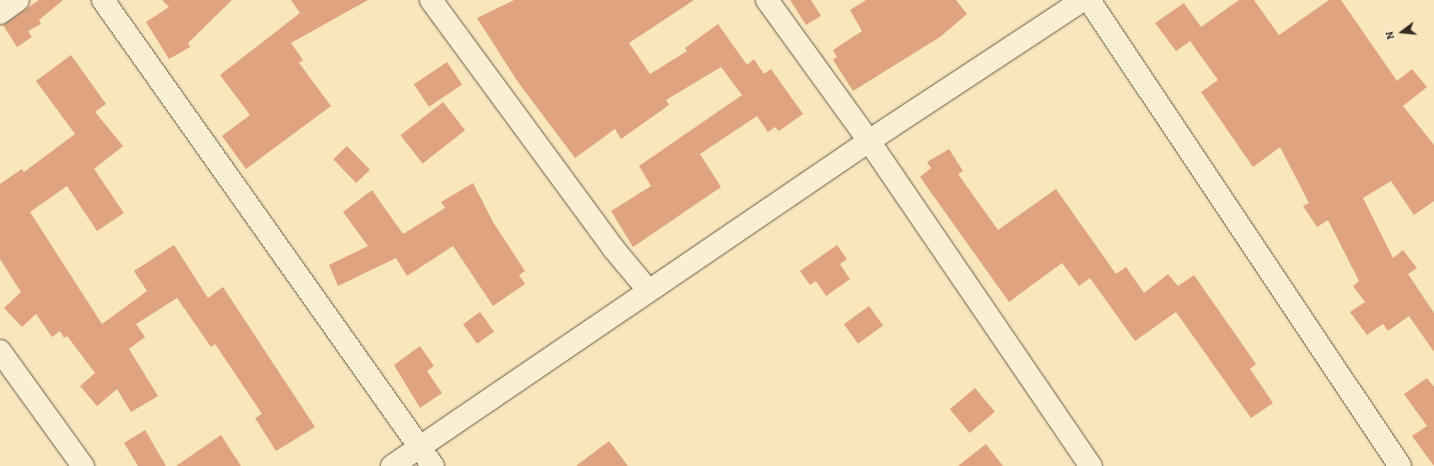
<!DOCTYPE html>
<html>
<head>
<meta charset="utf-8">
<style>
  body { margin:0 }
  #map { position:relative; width:1434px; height:466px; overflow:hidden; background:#f9e6bc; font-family:Alegreya,serif }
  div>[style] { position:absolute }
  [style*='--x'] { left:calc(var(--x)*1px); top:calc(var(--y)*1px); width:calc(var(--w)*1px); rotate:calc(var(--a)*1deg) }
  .building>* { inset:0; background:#dfa47f; transform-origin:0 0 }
  .roads { filter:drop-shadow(0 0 1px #665a47) drop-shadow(0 0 1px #665a47) }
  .street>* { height:22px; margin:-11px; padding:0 11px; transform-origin:11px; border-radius:11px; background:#fbefd3 }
  .secondary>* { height:22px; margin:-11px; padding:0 11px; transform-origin:11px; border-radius:11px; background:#fbefd3 }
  span { translate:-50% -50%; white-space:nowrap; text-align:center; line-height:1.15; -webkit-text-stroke:3px #fbefd3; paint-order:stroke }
  .north { position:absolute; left:1382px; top:12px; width:40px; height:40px; -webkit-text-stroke:3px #fbefd3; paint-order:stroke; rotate:254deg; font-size:11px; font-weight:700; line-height:16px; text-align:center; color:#352b20 }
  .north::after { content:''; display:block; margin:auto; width:14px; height:18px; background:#352b20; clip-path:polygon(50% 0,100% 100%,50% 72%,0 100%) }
</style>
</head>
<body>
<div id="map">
  <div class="building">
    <div style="clip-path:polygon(39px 0,63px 0,39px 20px,41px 24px,28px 31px,32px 37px,17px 47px,3px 25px)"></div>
    <div style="clip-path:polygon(162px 0,232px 0,188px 43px,190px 47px,169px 59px,146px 22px,169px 7px)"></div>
    <div style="clip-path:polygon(291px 0,368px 0,291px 43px,303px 60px,299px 63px,331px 106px,246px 169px,222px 136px,250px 115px,220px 75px,300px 13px)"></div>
    <div style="clip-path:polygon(514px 0,694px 0,629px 43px,650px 74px,687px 51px,685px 48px,718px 24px,747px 65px,754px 59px,764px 74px,771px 69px,803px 114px,779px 131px,775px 127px,768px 132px,757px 116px,700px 154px,721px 187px,633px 247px,611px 211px,651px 186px,639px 166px,742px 95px,721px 67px,666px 100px,669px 105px,621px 139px,615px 129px,575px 158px,518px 82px,477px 18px)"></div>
    <div style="clip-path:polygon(790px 0,811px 0,821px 16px,806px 25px)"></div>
    <div style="clip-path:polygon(866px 0,956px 0,967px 14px,940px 37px,853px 91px,833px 60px,837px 57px,833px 50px,862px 31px,850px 10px)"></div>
    <div style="clip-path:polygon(1239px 0,1254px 0,1279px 35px,1329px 0,1341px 0,1397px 81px,1412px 69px,1427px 87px,1403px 106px,1434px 145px,1434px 201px,1414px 215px,1391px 181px,1363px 198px,1393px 258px,1403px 250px,1417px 268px,1408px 274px,1434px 313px,1434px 352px,1409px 316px,1388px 331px,1383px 324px,1367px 335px,1350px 312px,1365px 302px,1353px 286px,1359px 281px,1328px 220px,1317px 227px,1303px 206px,1309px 203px,1280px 147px,1253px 167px,1201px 92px,1218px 80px,1190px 41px,1176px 51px,1155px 23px,1184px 3px,1201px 27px)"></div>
    <div style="clip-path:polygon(71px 55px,106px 104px,95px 112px,123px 146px,94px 169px,124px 213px,97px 231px,67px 186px,30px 212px,102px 324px,147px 291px,134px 271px,174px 245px,208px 298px,223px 287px,315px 427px,276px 451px,255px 418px,262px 414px,215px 344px,211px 347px,177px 298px,136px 324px,145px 337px,129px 349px,158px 396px,131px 412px,117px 389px,97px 406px,80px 386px,95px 373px,67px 336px,64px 338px,60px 331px,52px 337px,36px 314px,22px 327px,4px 308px,21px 292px,0 259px,0 184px,22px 169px,24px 172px,75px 134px,36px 81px)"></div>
    <div style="left:447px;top:62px;width:27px;height:40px;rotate:56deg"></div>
    <div style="left:443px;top:102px;width:36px;height:54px;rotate:52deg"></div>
    <div style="left:347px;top:146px;width:33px;height:19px;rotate:46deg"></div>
    <div style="clip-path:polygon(949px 149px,963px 171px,958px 174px,998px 230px,1056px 189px,1116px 274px,1126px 267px,1144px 293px,1168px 274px,1178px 286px,1194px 275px,1256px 364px,1250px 369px,1273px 403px,1251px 418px,1176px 312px,1135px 341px,1090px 278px,1079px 286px,1062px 263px,1009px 302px,920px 177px,931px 168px,927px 162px)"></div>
    <div style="clip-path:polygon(473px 183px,493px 222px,525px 271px,519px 275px,525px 284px,493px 306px,453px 246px,407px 276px,396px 258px,338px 286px,329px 265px,368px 246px,343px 212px,372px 190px,403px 234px,445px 208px,441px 202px)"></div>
    <div style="clip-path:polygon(837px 245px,847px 259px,840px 264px,850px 279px,826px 296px,816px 281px,810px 285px,800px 271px)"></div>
    <div style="left:869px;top:306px;width:24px;height:31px;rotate:54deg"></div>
    <div style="left:480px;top:312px;width:24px;height:21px;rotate:54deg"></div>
    <div style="clip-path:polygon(420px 346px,434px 366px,427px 371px,442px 393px,420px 408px,394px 365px)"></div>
    <div style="clip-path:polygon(1427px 378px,1434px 387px,1434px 466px,1412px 436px,1427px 426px,1404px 394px)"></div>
    <div style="left:975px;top:388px;width:31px;height:33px;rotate:50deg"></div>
    <div style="clip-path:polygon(145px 430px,166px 466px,138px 466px,124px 443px)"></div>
    <div style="clip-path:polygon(221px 435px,241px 466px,176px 466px)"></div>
    <div style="clip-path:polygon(609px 441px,628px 466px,576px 466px)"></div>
    <div style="clip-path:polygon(986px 444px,1003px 466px,958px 466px)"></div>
  </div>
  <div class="roads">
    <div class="street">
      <div style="--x:103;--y:0;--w:571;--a:54.7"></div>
      <div style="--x:431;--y:0;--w:308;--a:53.7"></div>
      <div style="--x:613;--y:248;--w:55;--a:50.2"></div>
      <div style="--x:767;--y:0;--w:174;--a:54.1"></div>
      <div style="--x:869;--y:141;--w:394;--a:55.7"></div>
      <div style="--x:1089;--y:0;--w:560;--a:56.28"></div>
      <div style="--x:0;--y:13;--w:22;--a:-36"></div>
      <div style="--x:0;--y:351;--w:142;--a:54.2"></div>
    </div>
    <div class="secondary">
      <div style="--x:392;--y:466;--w:577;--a:-34.27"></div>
      <div style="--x:869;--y:141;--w:256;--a:-33.4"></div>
    </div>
  </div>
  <div class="north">N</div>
</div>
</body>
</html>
